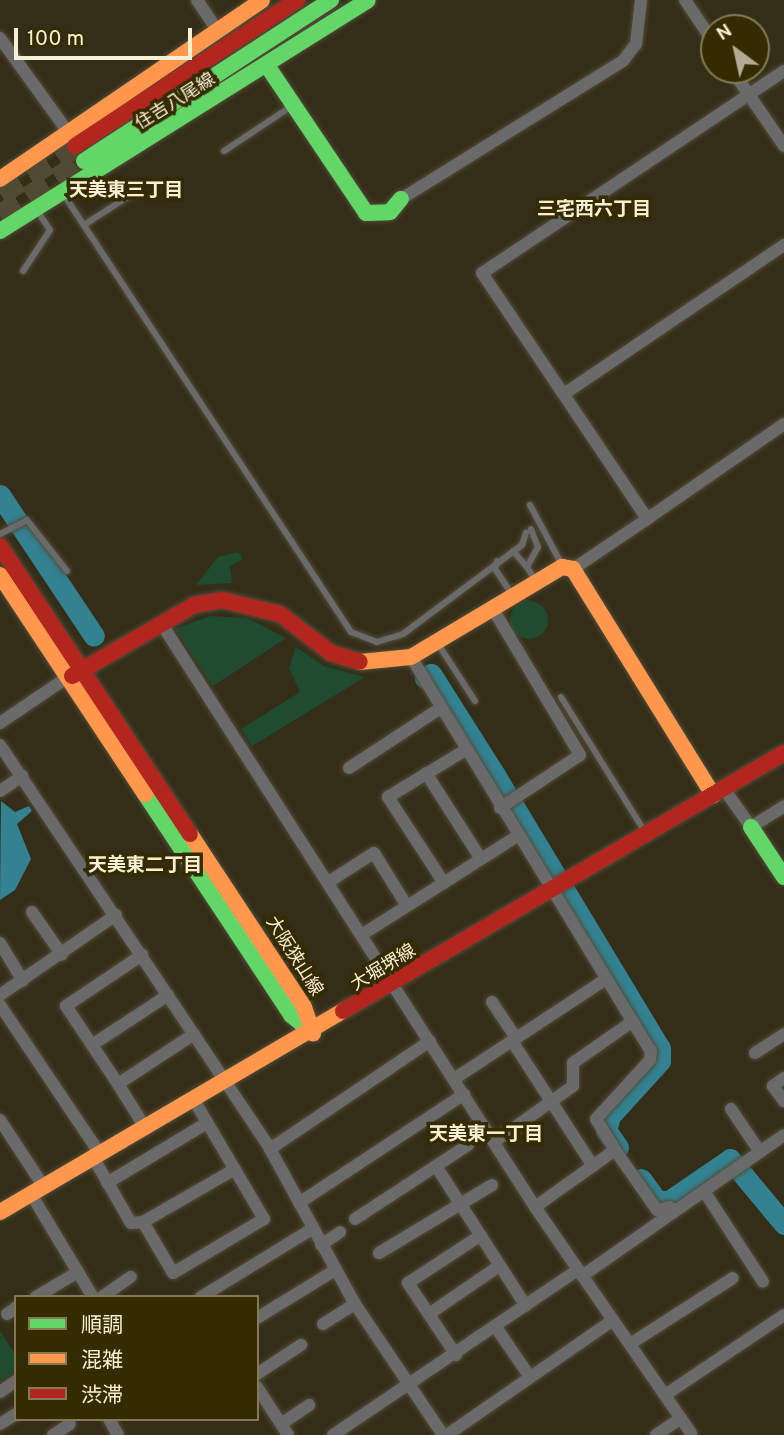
<!DOCTYPE html>
<html>
<head>
<meta charset="utf-8">
<style>
  body { margin:0 }
  #map { position:relative; width:784px; height:1435px; overflow:hidden; background:#342e18; font-family:Overpass,"Noto Sans JP",sans-serif }
  div>[style] { position:absolute }
  [style*='--x'] { left:calc(var(--x)*1px); top:calc(var(--y)*1px); width:calc(var(--w)*1px); rotate:calc(var(--a)*1deg) }
  .green>* { inset:0; background:#1f4b2e }
  .round { border-radius:50% }
  .water>* { inset:0; background:#338291 }
  .river>* { height:21px; margin:-10.5px; padding:0 10.5px; transform-origin:10.5px; border-radius:10.5px; background:#338291 }
  .highway-tunnel>* { height:23px; margin-top:-11.5px; transform-origin:0; background:repeating-linear-gradient(90deg,#514b34 0 23px,transparent 0 34px) }
  .roads { filter:drop-shadow(0 0 2px #514b39) drop-shadow(0 0 2px #514b39) }
  .lane>* { height:6px; margin:-3px; padding:0 3px; transform-origin:3px; border-radius:3px; background:#6b6a6a }
  .street>* { height:12px; margin:-6px; padding:0 6px; transform-origin:6px; border-radius:6px; background:#6b6a6a }
  .fast>* { height:16px; margin:-8px; padding:0 8px; transform-origin:8px; border-radius:8px; background:#63d668 }
  .slow>* { height:16px; margin:-8px; padding:0 8px; transform-origin:8px; border-radius:8px; background:#ff974d }
  .jam>* { height:16px; margin:-8px; padding:0 8px; transform-origin:8px; border-radius:8px; background:#b3261e }
  span { translate:-50% -50%; white-space:nowrap; text-align:center; line-height:1.15; -webkit-text-stroke:7px #352b01; paint-order:stroke }
  .street-label { font-size:18px; color:#f7f0d4 }
  .neighbourhood-label { font-size:19px; color:#f7f0d4; font-weight:700 }
  .legend { position:absolute; left:14px; top:1295px; width:245px; height:126px; box-sizing:border-box; background:#352b01; border:2px solid #837a55; margin:0; padding:9px 12px; list-style:none; font-size:21px; color:#f7f0d4 }
  .legend li { display:flex; align-items:center; gap:14px; height:35px }
  .legend b { width:35px; border:2px solid #837a55 }
  .north { position:absolute; left:700px; top:14px; width:70px; height:70px; box-sizing:border-box; background:#352b01; border:2px solid #837a55; border-radius:50%; rotate:327deg; font-size:19px; font-weight:700; line-height:28px; text-align:center; color:#f7f0d4 }
  .north::after { content:''; display:block; margin:auto; width:24px; height:32px; background:#b3ac92; clip-path:polygon(50% 0,100% 100%,50% 72%,0 100%) }
  .scale { position:absolute; left:14px; top:28px; width:178px; height:32px; box-sizing:border-box; border:4px solid #f7f0d4; border-top:0; padding-left:9px; font-size:21px; line-height:24px; white-space:nowrap; color:#f7f0d4; -webkit-text-stroke:5px #352b01; paint-order:stroke }
</style>
</head>
<body>
<div id="map">
  <div class="green">
    <div style="clip-path:polygon(238px 552px,243px 559px,230px 566px,232px 583px,196px 585px,218px 557px)"></div>
    <div class="round" style="left:510px;top:601px;width:38px;height:38px"></div>
    <div style="clip-path:polygon(210px 616px,247px 618px,286px 638px,213px 686px,175px 629px)"></div>
    <div style="clip-path:polygon(296px 647px,324px 666px,365px 677px,252px 746px,241px 729px,300px 692px,289px 668px)"></div>
    <div style="clip-path:polygon(0 1331px,16px 1355px,16px 1371px,0 1381px)"></div>
  </div>
  <div class="water">
    <div style="clip-path:polygon(1px 801px,15px 812px,29px 806px,32px 811px,17px 824px,31px 859px,15px 890px,0 900px)"></div>
  </div>
  <div class="river">
    <div style="--x:0;--y:495;--w:169;--a:56.3"></div>
    <div style="--x:425;--y:678;--w:7;--a:-34"></div>
    <div style="--x:431;--y:674;--w:120;--a:57.6"></div>
    <div style="--x:495;--y:775;--w:319;--a:58.9"></div>
    <div style="--x:660;--y:1048;--w:13;--a:90"></div>
    <div style="--x:660;--y:1061;--w:74;--a:132.3"></div>
    <div style="--x:610;--y:1116;--w:15;--a:106"></div>
    <div style="--x:606;--y:1130;--w:21;--a:55"></div>
    <div style="--x:641;--y:1179;--w:27;--a:54"></div>
    <div style="--x:657;--y:1201;--w:12;--a:0"></div>
    <div style="--x:669;--y:1201;--w:74;--a:-34.5"></div>
    <div style="--x:730;--y:1159;--w:85;--a:50.3"></div>
  </div>
  <div class="highway-tunnel">
    <div style="--x:0;--y:193;--w:89;--a:-32.1"></div>
    <div style="--x:0;--y:216;--w:100;--a:-33.2"></div>
  </div>
  <div class="roads">
    <div class="lane">
      <div style="--x:224;--y:151;--w:82;--a:-33.5"></div>
      <div style="--x:64;--y:195;--w:523;--a:56.71"></div>
      <div style="--x:351;--y:632;--w:28;--a:21"></div>
      <div style="--x:377;--y:642;--w:27;--a:-17"></div>
      <div style="--x:403;--y:634;--w:149;--a:-36.8"></div>
      <div style="--x:522;--y:545;--w:13;--a:-72"></div>
      <div style="--x:84;--y:225;--w:64;--a:-32.9"></div>
      <div style="--x:23;--y:271;--w:49;--a:-56.6"></div>
      <div style="--x:50;--y:230;--w:23;--a:-124"></div>
      <div style="--x:530;--y:505;--w:68;--a:61.9"></div>
      <div style="--x:531;--y:529;--w:19;--a:69"></div>
      <div style="--x:538;--y:547;--w:23;--a:119"></div>
      <div style="--x:527;--y:567;--w:15;--a:58"></div>
      <div style="--x:0;--y:534;--w:30;--a:-27"></div>
      <div style="--x:27;--y:520;--w:65;--a:51.9"></div>
      <div style="--x:513;--y:551;--w:21;--a:49"></div>
      <div style="--x:497;--y:561;--w:8;--a:104"></div>
      <div style="--x:495;--y:569;--w:32;--a:56"></div>
      <div style="--x:438;--y:644;--w:68;--a:57"></div>
      <div style="--x:561;--y:697;--w:159;--a:58.1"></div>
    </div>
    <div class="street">
      <div style="--x:197;--y:0;--w:36;--a:56"></div>
      <div style="--x:685;--y:0;--w:52;--a:56"></div>
      <div style="--x:0;--y:38;--w:116;--a:54.1"></div>
      <div style="--x:732;--y:70;--w:92;--a:55.6"></div>
      <div style="--x:784;--y:71;--w:363;--a:146.2"></div>
      <div style="--x:482;--y:273;--w:296;--a:56.1"></div>
      <div style="--x:647;--y:519;--w:167;--a:-34.7"></div>
      <div style="--x:401;--y:199;--w:261;--a:-31.9"></div>
      <div style="--x:623;--y:61;--w:21;--a:-53"></div>
      <div style="--x:636;--y:44;--w:44;--a:-83.5"></div>
      <div style="--x:564;--y:394;--w:266;--a:-34.1"></div>
      <div style="--x:573;--y:569;--w:89;--a:-34"></div>
      <div style="--x:493;--y:609;--w:170;--a:59.2"></div>
      <div style="--x:580;--y:755;--w:96;--a:146.5"></div>
      <div style="--x:161;--y:623;--w:693;--a:57.36"></div>
      <div style="--x:535;--y:1207;--w:275;--a:55.4"></div>
      <div style="--x:411;--y:657;--w:461;--a:58.7"></div>
      <div style="--x:651;--y:1051;--w:9;--a:96"></div>
      <div style="--x:650;--y:1060;--w:80;--a:132.5"></div>
      <div style="--x:596;--y:1119;--w:36;--a:58"></div>
      <div style="--x:615;--y:1150;--w:98;--a:144.5"></div>
      <div style="--x:0;--y:723;--w:82;--a:-34.1"></div>
      <div style="--x:0;--y:745;--w:486;--a:56.2"></div>
      <div style="--x:270;--y:1149;--w:177;--a:61.3"></div>
      <div style="--x:355;--y:1304;--w:158;--a:56.1"></div>
      <div style="--x:349;--y:768;--w:108;--a:-33.2"></div>
      <div style="--x:426;--y:773;--w:102;--a:57.4"></div>
      <div style="--x:724;--y:789;--w:47;--a:54.6"></div>
      <div style="--x:751;--y:827;--w:39;--a:-32"></div>
      <div style="--x:0;--y:791;--w:27;--a:-34"></div>
      <div style="--x:330;--y:881;--w:52;--a:-32.5"></div>
      <div style="--x:374;--y:853;--w:62;--a:58.1"></div>
      <div style="--x:444;--y:883;--w:103;--a:-123.1"></div>
      <div style="--x:388;--y:797;--w:89;--a:-31.2"></div>
      <div style="--x:32;--y:912;--w:52;--a:55.1"></div>
      <div style="--x:363;--y:934;--w:181;--a:-32.4"></div>
      <div style="--x:0;--y:943;--w:44;--a:58.8"></div>
      <div style="--x:0;--y:995;--w:141;--a:-34.6"></div>
      <div style="--x:492;--y:1002;--w:43;--a:56.3"></div>
      <div style="--x:0;--y:1005;--w:179;--a:56.1"></div>
      <div style="--x:512;--y:1041;--w:149;--a:57.1"></div>
      <div style="--x:92;--y:1045;--w:47;--a:-123.7"></div>
      <div style="--x:66;--y:1006;--w:92;--a:-33.9"></div>
      <div style="--x:755;--y:1053;--w:35;--a:-33"></div>
      <div style="--x:784;--y:1078;--w:14;--a:144"></div>
      <div style="--x:773;--y:1086;--w:19;--a:54"></div>
      <div style="--x:454;--y:1079;--w:182;--a:-33.3"></div>
      <div style="--x:118;--y:1084;--w:47;--a:-123.7"></div>
      <div style="--x:92;--y:1045;--w:91;--a:-33.3"></div>
      <div style="--x:731;--y:1109;--w:52;--a:56"></div>
      <div style="--x:0;--y:1120;--w:80;--a:56.7"></div>
      <div style="--x:146;--y:1129;--w:53;--a:-121.9"></div>
      <div style="--x:118;--y:1084;--w:91;--a:-33.3"></div>
      <div style="--x:494;--y:1142;--w:97;--a:-35.3"></div>
      <div style="--x:573;--y:1086;--w:23;--a:-90"></div>
      <div style="--x:573;--y:1063;--w:73;--a:-35"></div>
      <div style="--x:270;--y:1149;--w:193;--a:-34"></div>
      <div style="--x:615;--y:1150;--w:73;--a:55"></div>
      <div style="--x:657;--y:1210;--w:13;--a:-13"></div>
      <div style="--x:670;--y:1207;--w:6;--a:51"></div>
      <div style="--x:93;--y:1157;--w:76;--a:60.1"></div>
      <div style="--x:131;--y:1223;--w:12;--a:-5"></div>
      <div style="--x:143;--y:1222;--w:106;--a:-29.9"></div>
      <div style="--x:436;--y:1166;--w:166;--a:57.3"></div>
      <div style="--x:107;--y:1183;--w:117;--a:-31"></div>
      <div style="--x:704;--y:1191;--w:108;--a:57"></div>
      <div style="--x:31;--y:1194;--w:120;--a:59"></div>
      <div style="--x:299;--y:1203;--w:198;--a:-33.4"></div>
      <div style="--x:355;--y:1219;--w:135;--a:-33.2"></div>
      <div style="--x:143;--y:1222;--w:59;--a:59.5"></div>
      <div style="--x:173;--y:1273;--w:106;--a:-30.7"></div>
      <div style="--x:264;--y:1219;--w:136;--a:-120.5"></div>
      <div style="--x:321;--y:1245;--w:23;--a:-34"></div>
      <div style="--x:379;--y:1253;--w:132;--a:-31"></div>
      <div style="--x:582;--y:1276;--w:246;--a:-34.9"></div>
      <div style="--x:36;--y:1297;--w:49;--a:-30.8"></div>
      <div style="--x:102;--y:1297;--w:35;--a:-35"></div>
      <div style="--x:201;--y:1297;--w:130;--a:-31.5"></div>
      <div style="--x:7;--y:1314;--w:11;--a:-34"></div>
      <div style="--x:429;--y:1314;--w:85;--a:-34.4"></div>
      <div style="--x:257;--y:1318;--w:92;--a:-31.6"></div>
      <div style="--x:323;--y:1324;--w:38;--a:-32"></div>
      <div style="--x:495;--y:1326;--w:62;--a:55.5"></div>
      <div style="--x:630;--y:1344;--w:122;--a:-32.7"></div>
      <div style="--x:456;--y:1355;--w:87;--a:-123.7"></div>
      <div style="--x:408;--y:1283;--w:87;--a:-33.3"></div>
      <div style="--x:257;--y:1374;--w:53;--a:-33.4"></div>
      <div style="--x:257;--y:1387;--w:57;--a:57.1"></div>
      <div style="--x:0;--y:1392;--w:19;--a:-35"></div>
      <div style="--x:665;--y:1395;--w:143;--a:-33.9"></div>
      <div style="--x:109;--y:1419;--w:18;--a:61"></div>
      <div style="--x:0;--y:1424;--w:19;--a:-32"></div>
      <div style="--x:281;--y:1424;--w:34;--a:-34"></div>
      <div style="--x:53;--y:1435;--w:20;--a:-33"></div>
      <div style="--x:333;--y:1435;--w:295;--a:-34"></div>
      <div style="--x:447;--y:1435;--w:202;--a:-34.7"></div>
      <div style="--x:656;--y:1435;--w:30;--a:-34"></div>
    </div>
    <div class="fast">
      <div style="--x:268;--y:67;--w:176;--a:56.1"></div>
      <div style="--x:366;--y:213;--w:24;--a:-2"></div>
      <div style="--x:390;--y:212;--w:17;--a:-50"></div>
      <div style="--x:84;--y:161;--w:295;--a:-33.1"></div>
      <div style="--x:0;--y:231;--w:434;--a:-32.1"></div>
      <div style="--x:145;--y:794;--w:265;--a:56.5"></div>
      <div style="--x:291;--y:1015;--w:27;--a:39"></div>
      <div style="--x:751;--y:827;--w:60;--a:56.6"></div>
    </div>
    <div class="slow">
      <div style="--x:0;--y:179;--w:317;--a:-34.3"></div>
      <div style="--x:0;--y:575;--w:263;--a:56.5"></div>
      <div style="--x:360;--y:662;--w:51;--a:-5.6"></div>
      <div style="--x:411;--y:657;--w:176;--a:-30.8"></div>
      <div style="--x:562;--y:567;--w:11;--a:10"></div>
      <div style="--x:573;--y:569;--w:266;--a:58.2"></div>
      <div style="--x:190;--y:834;--w:207;--a:56.6"></div>
      <div style="--x:304;--y:1007;--w:28;--a:71"></div>
      <div style="--x:0;--y:1212;--w:398;--a:-30.4"></div>
    </div>
    <div class="jam">
      <div style="--x:75;--y:146;--w:266;--a:-33.3"></div>
      <div style="--x:0;--y:546;--w:345;--a:56.6"></div>
      <div style="--x:72;--y:676;--w:141;--a:-30.2"></div>
      <div style="--x:194;--y:605;--w:28;--a:-10"></div>
      <div style="--x:222;--y:600;--w:60;--a:13.6"></div>
      <div style="--x:280;--y:614;--w:64;--a:37.4"></div>
      <div style="--x:331;--y:653;--w:30;--a:17"></div>
      <div style="--x:343;--y:1011;--w:511;--a:-30.33"></div>
    </div>
  </div>
  <div class="street-label">
    <span style="left:176px;top:103px;rotate:-32deg">住吉八尾線</span>
    <span style="left:293px;top:957px;rotate:58deg">大阪狭山線</span>
    <span style="left:384px;top:969px;rotate:-31deg">大堀堺線</span>
  </div>
  <div class="neighbourhood-label">
    <span style="left:126px;top:192px">天美東三丁目</span>
    <span style="left:594px;top:211px">三宅西六丁目</span>
    <span style="left:145px;top:867px">天美東二丁目</span>
    <span style="left:486px;top:1136px">天美東一丁目</span>
  </div>
  <ul class="legend">
  <li><b style="height:9px;background:#63d668"></b>順調</li>
  <li><b style="height:9px;background:#ff974d"></b>混雑</li>
  <li><b style="height:9px;background:#b3261e"></b>渋滞</li>
  </ul>
  <div class="north">N</div>
  <div class="scale">100 m</div>
</div>
</body>
</html>
